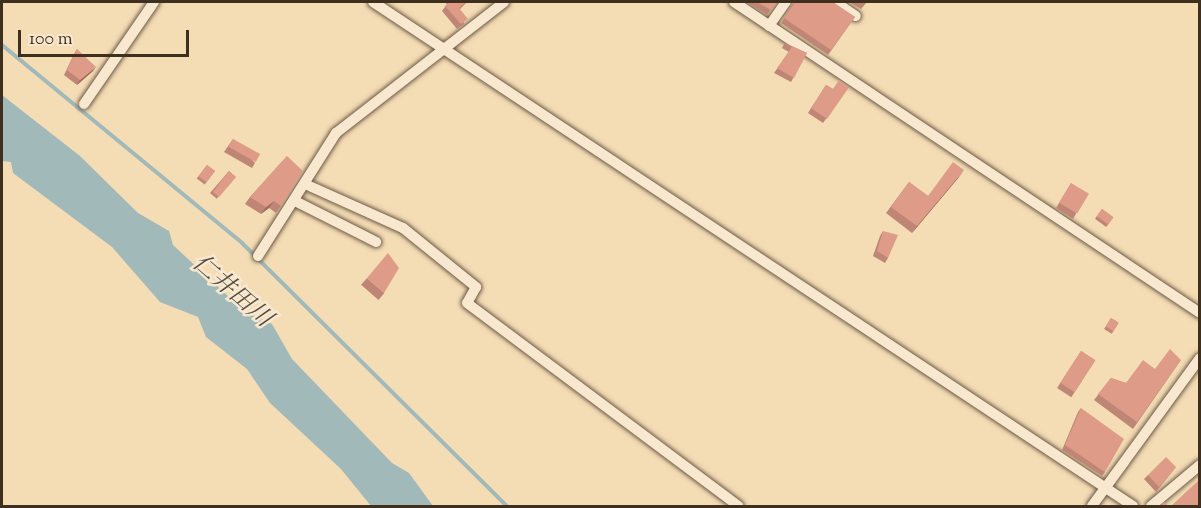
<!DOCTYPE html>
<html>
<head>
<meta charset="utf-8">
<style>
  body { margin:0 }
  #map { position:relative; width:1201px; height:508px; overflow:hidden; background:#f4dcb5; font-family:"Sorts Mill Goudy","Noto Serif JP",serif }
  div>[style] { position:absolute }
  [style*='--x'] { left:calc(var(--x)*1px); top:calc(var(--y)*1px); width:calc(var(--w)*1px); rotate:calc(var(--a)*1deg) }
  .water>* { inset:0; background:#a1b9b9 }
  .stream>* { height:4px; margin:-2px; padding:0 2px; transform-origin:2px; border-radius:2px; background:#a1b9b9 }
  .roads { filter:drop-shadow(0 0 2px #6c5a44) drop-shadow(0 0 2px #6c5a44) }
  .street>* { height:10px; margin:-5px; padding:0 5px; transform-origin:5px; border-radius:5px; background:#f8e8cf }
  .wall>* { inset:0; background:#bf8675; transform-origin:0 0 }
  .shaded-wall>* { inset:0; background:#9b6d5f }
  .building>* { inset:0; background:#de9c88; transform-origin:0 0 }
  span { translate:-50% -50%; white-space:nowrap; text-align:center; line-height:1.15; -webkit-text-stroke:5px #f8e8cf; paint-order:stroke }
  .water-label { font-size:24px; color:#534b3e; font-style:italic }
  .frame { position:absolute; inset:0; border:3px solid #3f2f1f; pointer-events:none }
  .scale { position:absolute; left:18px; top:30px; width:171px; height:27px; box-sizing:border-box; border:3px solid #3f2f1f; border-top:0; padding-left:8px; font-size:18px; line-height:21px; white-space:nowrap; color:#3f2f1f; -webkit-text-stroke:4px #f8e8cf; paint-order:stroke }
</style>
</head>
<body>
<div id="map">
  <div class="water">
    <div style="clip-path:polygon(2px 95px,80px 156px,138px 213px,169px 231px,173px 245px,244px 311px,272px 324px,292px 359px,392px 463px,409px 473px,433px 506px,371px 506px,341px 469px,270px 403px,247px 369px,206px 337px,198px 317px,160px 302px,112px 247px,13px 173px,11px 162px,2px 161px)"></div>
  </div>
  <div class="stream">
    <div style="--x:2;--y:45;--w:311;--a:39.5"></div>
    <div style="--x:242;--y:243;--w:373;--a:44.8"></div>
  </div>
  <div class="roads">
    <div class="street">
      <div style="--x:373;--y:2;--w:912;--a:33.55"></div>
      <div style="--x:734;--y:2;--w:560;--a:33.72"></div>
      <div style="--x:835;--y:2;--w:25;--a:34"></div>
      <div style="--x:769;--y:26;--w:29;--a:-55"></div>
      <div style="--x:84;--y:104;--w:124;--a:-55.5"></div>
      <div style="--x:305;--y:184;--w:107;--a:24.2"></div>
      <div style="--x:403;--y:228;--w:94;--a:38.9"></div>
      <div style="--x:476;--y:287;--w:18;--a:119"></div>
      <div style="--x:467;--y:303;--w:339;--a:36.8"></div>
      <div style="--x:295;--y:201;--w:91;--a:26.8"></div>
      <div style="--x:258;--y:256;--w:146;--a:-57.6"></div>
      <div style="--x:336;--y:133;--w:213;--a:-37.9"></div>
      <div style="--x:1092;--y:506;--w:183;--a:-53.9"></div>
      <div style="--x:1151;--y:506;--w:64;--a:-39.9"></div>
    </div>
  </div>
  <div class="wall">
    <div style="clip-path:polygon(444px 2px,467px 2px,460px 9px,464px 24px,457px 29px,442px 11px,447px 4px)"></div>
    <div style="clip-path:polygon(746px 2px,777px 2px,767px 15px)"></div>
    <div style="clip-path:polygon(793px 2px,834px 2px,834px 3px,855px 17px,828px 55px,781px 23px,793px 3px)"></div>
    <div style="clip-path:polygon(849px 2px,867px 2px,861px 9px)"></div>
    <div style="clip-path:polygon(785px 43px,807px 53px,791px 82px,774px 73px,789px 52px,782px 48px)"></div>
    <div style="clip-path:polygon(77px 49px,93px 71px,77px 85px,64px 75px,74px 54px)"></div>
    <div style="clip-path:polygon(826px 85px,833px 89px,849px 87px,823px 123px,808px 113px)"></div>
    <div style="clip-path:polygon(233px 139px,255px 163px,252px 168px,224px 152px)"></div>
    <div style="clip-path:polygon(287px 156px,281px 206px,276px 213px,269px 208px,261px 214px,245px 204px,250px 197px)"></div>
    <div style="left:207px;top:165px;width:10px;height:17px;rotate:37deg"></div>
    <div style="left:229px;top:171px;width:9px;height:29px;rotate:41deg"></div>
    <div style="clip-path:polygon(959px 177px,912px 233px,886px 213px,909px 182px,928px 196px)"></div>
    <div style="clip-path:polygon(1071px 183px,1076px 214px,1073px 219px,1056px 208px)"></div>
    <div style="left:1102px;top:209px;width:14px;height:12px;rotate:36deg"></div>
    <div style="clip-path:polygon(883px 231px,888px 258px,885px 263px,873px 256px,880px 236px)"></div>
    <div style="left:367px;top:278px;width:23px;height:9px;rotate:41deg"></div>
    <div style="left:1111px;top:318px;width:9px;height:13px;rotate:32deg"></div>
    <div style="left:1081px;top:351px;width:17px;height:44px;rotate:33deg"></div>
    <div style="clip-path:polygon(1181px 360px,1133px 429px,1094px 400px,1111px 378px,1126px 383px,1155px 369px)"></div>
    <div style="clip-path:polygon(1081px 408px,1105px 472px,1102px 476px,1062px 450px,1078px 412px)"></div>
    <div style="clip-path:polygon(1176px 467px,1156px 492px,1144px 479px,1148px 475px)"></div>
  </div>
  <div class="shaded-wall">
    <div style="clip-path:polygon(96px 67px,93px 71px,77px 85px,80px 80px)"></div>
    <div style="clip-path:polygon(964px 170px,959px 177px,912px 233px,917px 226px)"></div>
    <div style="clip-path:polygon(274px 201px,269px 208px,261px 214px,266px 207px)"></div>
  </div>
  <div class="building">
    <div style="clip-path:polygon(449px 2px,466px 2px,459px 8px,468px 19px,461px 24px,445px 6px)"></div>
    <div style="clip-path:polygon(757px 2px,777px 2px,771px 10px)"></div>
    <div style="clip-path:polygon(795px 2px,834px 2px,834px 3px,855px 17px,831px 50px,784px 18px)"></div>
    <div style="clip-path:polygon(785px 43px,807px 53px,794px 78px,777px 68px,792px 47px)"></div>
    <div style="clip-path:polygon(77px 49px,96px 67px,80px 80px,67px 70px)"></div>
    <div style="clip-path:polygon(839px 80px,849px 87px,827px 119px,811px 108px,826px 85px,833px 89px)"></div>
    <div style="left:233px;top:139px;width:31px;height:9px;rotate:29deg"></div>
    <div style="clip-path:polygon(287px 156px,303px 171px,281px 206px,274px 201px,266px 207px,250px 197px)"></div>
    <div style="clip-path:polygon(953px 162px,964px 170px,917px 226px,891px 207px,909px 182px,928px 196px)"></div>
    <div style="left:207px;top:165px;width:10px;height:14px;rotate:37deg"></div>
    <div style="clip-path:polygon(229px 171px,236px 177px,219px 197px,213px 192px)"></div>
    <div style="left:1071px;top:183px;width:21px;height:23px;rotate:31deg"></div>
    <div style="left:1102px;top:209px;width:14px;height:9px;rotate:36deg"></div>
    <div style="clip-path:polygon(883px 231px,898px 235px,888px 258px,877px 251px)"></div>
    <div style="clip-path:polygon(388px 253px,399px 268px,384px 293px,367px 278px)"></div>
    <div style="left:1111px;top:318px;width:9px;height:10px;rotate:32deg"></div>
    <div style="clip-path:polygon(1170px 349px,1181px 360px,1137px 422px,1098px 394px,1111px 378px,1126px 383px,1143px 360px,1155px 369px)"></div>
    <div style="left:1081px;top:351px;width:17px;height:38px;rotate:33deg"></div>
    <div style="clip-path:polygon(1081px 408px,1124px 439px,1105px 472px,1065px 445px)"></div>
    <div style="clip-path:polygon(1166px 457px,1176px 467px,1159px 487px,1148px 475px)"></div>
    <div style="clip-path:polygon(1200px 479px,1200px 507px,1170px 507px)"></div>
    <div style="clip-path:polygon(1164px 502px,1169px 507px,1159px 507px)"></div>
  </div>
  <div class="water-label">
    <span style="left:231px;top:292px;rotate:41deg">仁井田川</span>
  </div>
  <div class="frame"></div>
  <div class="scale">100 m</div>
</div>
</body>
</html>
